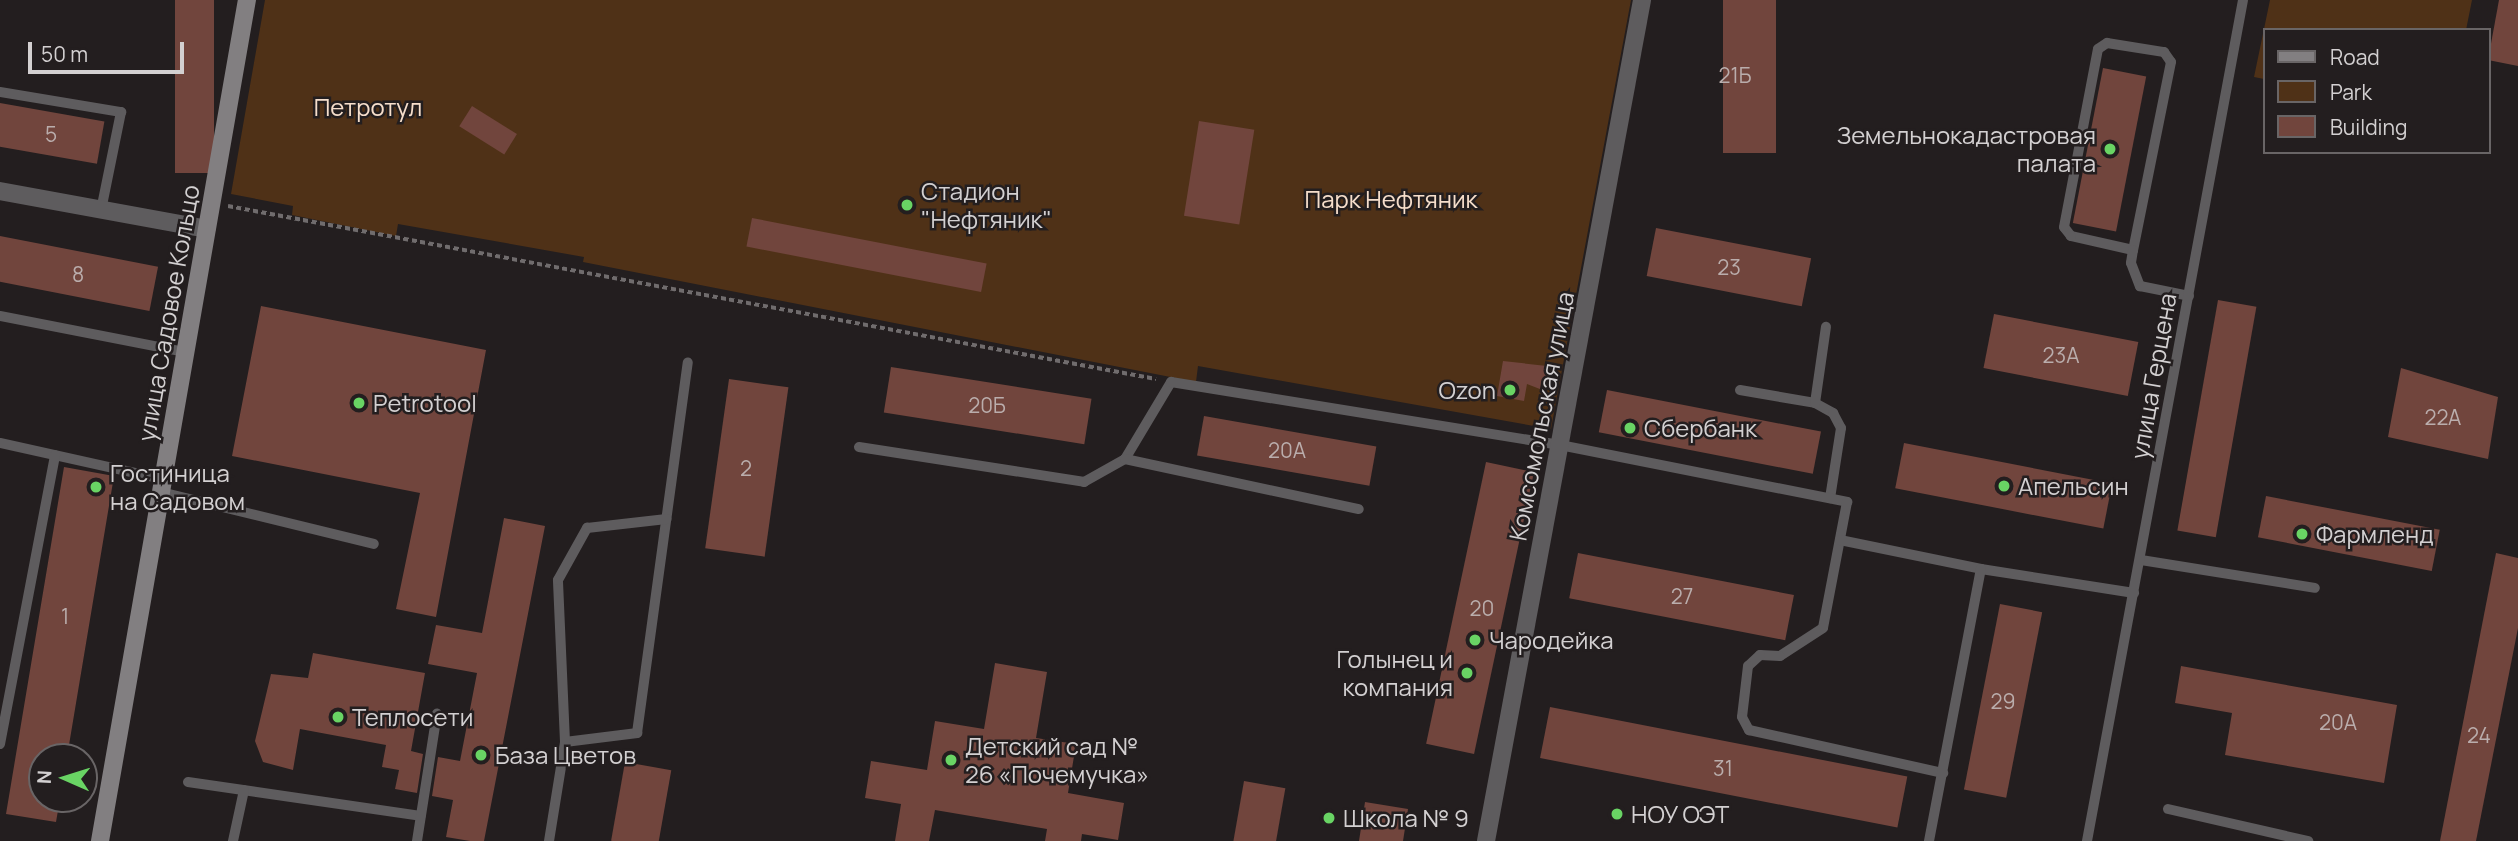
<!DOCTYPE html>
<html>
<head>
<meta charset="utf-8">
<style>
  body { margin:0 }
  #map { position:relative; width:2518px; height:841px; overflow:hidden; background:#231e1f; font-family:Manrope,sans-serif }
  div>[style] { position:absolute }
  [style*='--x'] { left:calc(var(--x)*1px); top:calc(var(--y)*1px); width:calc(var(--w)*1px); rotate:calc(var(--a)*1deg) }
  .green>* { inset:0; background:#4f3117 }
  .building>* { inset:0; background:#71453d; transform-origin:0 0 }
  .path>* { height:3.5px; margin-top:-1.75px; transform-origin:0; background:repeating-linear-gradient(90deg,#706c6d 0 5px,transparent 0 8.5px) }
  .service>* { height:10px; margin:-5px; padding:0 5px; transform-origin:5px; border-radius:5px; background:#5e5c5e }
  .minor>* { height:18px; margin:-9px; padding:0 9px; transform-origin:9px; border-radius:9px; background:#5e5c5e }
  .tertiary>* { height:18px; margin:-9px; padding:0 9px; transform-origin:9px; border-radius:9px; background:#5e5c5e }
  .secondary>* { height:18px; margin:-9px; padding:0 9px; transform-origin:9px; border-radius:9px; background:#827f81 }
  .dots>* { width:19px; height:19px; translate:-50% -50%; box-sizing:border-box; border:4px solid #231e1f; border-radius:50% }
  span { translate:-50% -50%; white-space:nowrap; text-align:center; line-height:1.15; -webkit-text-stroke:5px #231e1f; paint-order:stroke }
  .number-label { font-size:21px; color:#baadac }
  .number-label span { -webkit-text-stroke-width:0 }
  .park-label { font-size:24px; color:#f6decb }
  .poi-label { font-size:24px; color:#d3d0d1 }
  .right { translate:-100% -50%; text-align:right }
  .left { translate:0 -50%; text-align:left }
  .street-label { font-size:24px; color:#d3d0d1 }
  .legend { position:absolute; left:2263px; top:28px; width:228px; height:126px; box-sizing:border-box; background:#231e1f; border:2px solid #696566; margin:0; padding:9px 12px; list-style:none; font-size:21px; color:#d3d0d1 }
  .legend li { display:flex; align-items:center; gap:14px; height:35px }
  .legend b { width:35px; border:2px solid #696566 }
  .north { position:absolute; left:28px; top:743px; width:70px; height:70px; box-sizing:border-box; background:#231e1f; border:2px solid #696566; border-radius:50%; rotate:273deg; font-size:19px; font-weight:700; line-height:28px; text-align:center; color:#d3d0d1 }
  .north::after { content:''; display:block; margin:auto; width:24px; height:32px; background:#69d464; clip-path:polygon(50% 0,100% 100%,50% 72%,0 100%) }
  .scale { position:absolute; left:28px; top:42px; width:156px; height:32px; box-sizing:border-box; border:4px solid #d3d0d1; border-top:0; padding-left:9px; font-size:21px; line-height:24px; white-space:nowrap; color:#d3d0d1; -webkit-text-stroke:5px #231e1f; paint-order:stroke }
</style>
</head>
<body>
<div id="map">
  <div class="green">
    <div style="clip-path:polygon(265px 0,1631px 0,1551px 429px,1198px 366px,1196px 382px,583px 262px,584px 257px,398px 224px,396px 236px,292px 215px,293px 206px,231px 194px)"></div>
    <div style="clip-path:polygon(2270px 0,2472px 0,2466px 30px,2264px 30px,2264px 79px,2254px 77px)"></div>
  </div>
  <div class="building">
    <div style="left:175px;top:0;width:39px;height:173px"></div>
    <div style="left:1723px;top:0;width:53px;height:153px"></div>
    <div style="clip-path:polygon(2499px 0,2518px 0,2518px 66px,2488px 60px)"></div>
    <div style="left:2103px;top:68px;width:44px;height:158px;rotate:11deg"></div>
    <div style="left:0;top:103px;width:106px;height:43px;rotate:10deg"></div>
    <div style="left:472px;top:106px;width:53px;height:24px;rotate:32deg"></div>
    <div style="left:1199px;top:121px;width:56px;height:96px;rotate:9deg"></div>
    <div style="left:752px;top:218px;width:239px;height:29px;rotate:11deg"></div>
    <div style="left:1656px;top:228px;width:158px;height:49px;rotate:11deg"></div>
    <div style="left:0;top:236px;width:161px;height:45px;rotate:11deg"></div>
    <div style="left:2218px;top:300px;width:39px;height:234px;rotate:10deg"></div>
    <div style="clip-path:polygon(261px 306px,486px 350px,436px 617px,396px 609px,420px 493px,232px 456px)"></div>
    <div style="left:1994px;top:314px;width:147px;height:55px;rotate:11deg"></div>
    <div style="clip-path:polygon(1503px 361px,1547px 366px,1545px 391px,1527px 384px,1524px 401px,1497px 396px)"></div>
    <div style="left:891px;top:367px;width:203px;height:46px;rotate:9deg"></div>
    <div style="clip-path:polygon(2401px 368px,2498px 397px,2488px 459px,2388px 437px)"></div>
    <div style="left:729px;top:379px;width:60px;height:171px;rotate:8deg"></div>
    <div style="left:1607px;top:390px;width:218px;height:43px;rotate:11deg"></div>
    <div style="left:1204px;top:416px;width:175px;height:40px;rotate:10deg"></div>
    <div style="left:1904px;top:443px;width:212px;height:46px;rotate:11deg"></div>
    <div style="left:1486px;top:462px;width:49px;height:288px;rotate:12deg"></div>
    <div style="clip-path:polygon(64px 467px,114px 476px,67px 757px,42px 757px,42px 799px,60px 799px,56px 822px,6px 814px)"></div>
    <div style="left:2266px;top:496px;width:177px;height:42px;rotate:11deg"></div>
    <div style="clip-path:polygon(504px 518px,545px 526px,484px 841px,470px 841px,446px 837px,453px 800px,432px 796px,438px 757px,460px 761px,477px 673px,428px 664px,436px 625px,482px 633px)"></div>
    <div style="left:1578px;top:553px;width:220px;height:46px;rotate:11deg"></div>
    <div style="clip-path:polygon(2496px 553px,2518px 558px,2518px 628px,2476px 841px,2440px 841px)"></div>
    <div style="left:2000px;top:604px;width:43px;height:189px;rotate:11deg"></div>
    <div style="clip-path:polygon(313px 653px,425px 673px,411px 751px,423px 754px,417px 793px,395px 789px,399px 770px,382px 767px,386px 745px,300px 729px,293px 770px,263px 762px,255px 741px,271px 674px,308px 678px)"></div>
    <div style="clip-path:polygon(995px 663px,1047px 672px,1036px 738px,1076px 744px,1068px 793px,1124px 803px,1118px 840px,1082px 834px,1081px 841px,1045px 841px,1047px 829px,935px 810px,929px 841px,895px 841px,901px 804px,865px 798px,871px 761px,927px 770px,935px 721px,984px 729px)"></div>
    <div style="clip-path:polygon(2181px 666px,2397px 705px,2384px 783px,2225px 755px,2232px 713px,2175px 703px)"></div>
    <div style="left:1550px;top:707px;width:364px;height:52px;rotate:11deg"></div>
    <div style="left:625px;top:762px;width:47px;height:80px;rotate:10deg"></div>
    <div style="left:1244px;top:781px;width:42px;height:61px;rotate:10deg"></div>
    <div style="clip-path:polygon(1365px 802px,1408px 809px,1403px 841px,1359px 841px)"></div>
  </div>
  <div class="path">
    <div style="--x:228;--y:206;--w:944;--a:10.56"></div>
  </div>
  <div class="service">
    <div style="--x:0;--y:92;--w:123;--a:9.4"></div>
    <div style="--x:121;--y:112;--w:100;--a:101.5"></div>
    <div style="--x:2133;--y:250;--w:64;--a:-167.3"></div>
    <div style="--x:2071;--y:236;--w:11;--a:-128"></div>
    <div style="--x:2064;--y:227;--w:181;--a:-79.2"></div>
    <div style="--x:2098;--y:49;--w:11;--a:-34"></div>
    <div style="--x:2107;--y:43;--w:58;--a:9"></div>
    <div style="--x:2164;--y:52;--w:12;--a:55"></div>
    <div style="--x:2171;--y:62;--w:192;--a:101.4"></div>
    <div style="--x:2133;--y:250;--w:13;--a:99"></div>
    <div style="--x:2131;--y:263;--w:25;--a:69"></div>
    <div style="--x:2140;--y:286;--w:50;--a:11.5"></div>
    <div style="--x:0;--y:316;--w:189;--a:11"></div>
    <div style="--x:1740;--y:390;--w:76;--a:9.8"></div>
    <div style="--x:1815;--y:403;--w:21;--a:29"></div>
    <div style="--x:1833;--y:413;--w:17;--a:62"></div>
    <div style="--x:1841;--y:428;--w:71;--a:98.9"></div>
    <div style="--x:1815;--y:403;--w:77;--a:-81.8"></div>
    <div style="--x:0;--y:443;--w:167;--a:12.5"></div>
    <div style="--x:859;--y:447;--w:228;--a:8.8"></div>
    <div style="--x:1084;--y:482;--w:47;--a:-29.3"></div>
    <div style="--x:1125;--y:459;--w:90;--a:-59.1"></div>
    <div style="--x:1171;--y:382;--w:394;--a:9.2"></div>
    <div style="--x:1560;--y:445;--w:293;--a:11.2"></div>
    <div style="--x:1847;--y:502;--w:128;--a:100.8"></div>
    <div style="--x:1823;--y:628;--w:51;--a:146.9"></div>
    <div style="--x:1780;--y:656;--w:20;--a:-177"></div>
    <div style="--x:1760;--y:655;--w:16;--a:137"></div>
    <div style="--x:1748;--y:666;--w:51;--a:96.7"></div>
    <div style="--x:1742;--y:717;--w:15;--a:62"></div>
    <div style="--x:1749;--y:730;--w:199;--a:12.5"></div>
    <div style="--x:1125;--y:459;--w:239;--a:12.1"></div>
    <div style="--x:161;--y:492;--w:219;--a:13.7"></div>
    <div style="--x:1840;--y:540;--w:144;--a:11.6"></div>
    <div style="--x:1981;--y:569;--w:155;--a:8.9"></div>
    <div style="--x:2141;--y:560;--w:176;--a:9.1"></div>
    <div style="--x:565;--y:742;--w:73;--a:-7.1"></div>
    <div style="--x:637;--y:733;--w:374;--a:-82.2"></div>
    <div style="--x:0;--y:744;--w:294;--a:-79.2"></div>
    <div style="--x:188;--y:782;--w:235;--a:8.3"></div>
    <div style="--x:2168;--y:809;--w:144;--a:12.9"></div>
    <div style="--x:233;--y:841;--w:52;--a:-77.8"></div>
    <div style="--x:417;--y:841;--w:129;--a:-81.1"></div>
    <div style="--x:549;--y:841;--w:100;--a:-80.8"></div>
    <div style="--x:565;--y:742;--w:162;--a:-92.5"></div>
    <div style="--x:558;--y:580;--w:60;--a:-60.9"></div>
    <div style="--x:587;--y:528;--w:80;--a:-6.5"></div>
    <div style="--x:1929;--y:841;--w:277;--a:-79.2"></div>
    <div style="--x:2087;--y:841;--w:855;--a:-79.49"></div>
  </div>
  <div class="minor">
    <div style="--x:0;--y:191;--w:210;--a:10.4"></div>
  </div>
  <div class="tertiary">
    <div style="--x:1486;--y:841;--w:855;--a:-79.49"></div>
  </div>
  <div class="secondary">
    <div style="--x:100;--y:841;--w:854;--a:-80.09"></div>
  </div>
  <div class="dots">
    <div style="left:2110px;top:149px;background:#69d464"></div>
    <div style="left:907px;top:205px;background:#69d464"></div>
    <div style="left:1510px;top:390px;background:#69d464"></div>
    <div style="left:359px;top:403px;background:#69d464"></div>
    <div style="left:1630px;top:428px;background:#69d464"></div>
    <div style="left:2004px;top:486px;background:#69d464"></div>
    <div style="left:96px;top:487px;background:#69d464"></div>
    <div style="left:2302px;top:534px;background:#69d464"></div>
    <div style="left:1475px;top:640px;background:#69d464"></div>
    <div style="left:1467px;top:673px;background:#69d464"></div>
    <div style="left:338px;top:717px;background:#69d464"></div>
    <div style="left:481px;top:755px;background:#69d464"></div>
    <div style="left:951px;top:760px;background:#69d464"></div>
    <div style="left:1617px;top:814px;background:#69d464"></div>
    <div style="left:1329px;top:818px;background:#69d464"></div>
  </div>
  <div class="number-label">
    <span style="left:1735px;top:75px">21Б</span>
    <span style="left:51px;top:134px">5</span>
    <span style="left:1729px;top:267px">23</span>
    <span style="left:78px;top:274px">8</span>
    <span style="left:2061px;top:355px">23А</span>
    <span style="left:987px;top:405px">20Б</span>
    <span style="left:2443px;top:417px">22А</span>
    <span style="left:1287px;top:450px">20А</span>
    <span style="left:746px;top:468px">2</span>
    <span style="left:1682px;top:596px">27</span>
    <span style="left:1482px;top:608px">20</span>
    <span style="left:65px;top:616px">1</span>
    <span style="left:2003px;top:701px">29</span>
    <span style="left:2338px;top:722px">20А</span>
    <span style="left:2479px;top:735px">24</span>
    <span style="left:1723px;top:768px">31</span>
  </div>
  <div class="park-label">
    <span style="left:368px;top:107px">Петротул</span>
    <span style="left:1391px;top:199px">Парк Нефтяник</span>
  </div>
  <div class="poi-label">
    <span class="right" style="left:2096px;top:149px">Земельнокадастровая<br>палата</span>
    <span class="left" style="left:921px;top:205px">Стадион<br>"Нефтяник"</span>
    <span class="right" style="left:1496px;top:390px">Ozon</span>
    <span class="left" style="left:373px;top:403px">Petrotool</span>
    <span class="left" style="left:1644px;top:428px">Сбербанк</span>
    <span class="left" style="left:110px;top:487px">Гостиница<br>на Садовом</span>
    <span class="left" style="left:2018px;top:486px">Апельсин</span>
    <span class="left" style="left:2316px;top:534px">Фармленд</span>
    <span class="left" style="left:1489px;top:640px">Чародейка</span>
    <span class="right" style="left:1453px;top:673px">Голынец и<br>компания</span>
    <span class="left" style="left:352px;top:717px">Теплосети</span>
    <span class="left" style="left:965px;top:760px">Детский сад №<br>26 «Почемучка»</span>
    <span class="left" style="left:495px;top:755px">База Цветов</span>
    <span class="left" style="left:1631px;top:814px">НОУ ОЭТ</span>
    <span class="left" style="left:1343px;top:818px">Школа № 9</span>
  </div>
  <div class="street-label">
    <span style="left:168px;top:313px;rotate:-80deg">улица Садовое Кольцо</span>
    <span style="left:2153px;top:376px;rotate:-80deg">улица Герцена</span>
    <span style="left:1541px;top:416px;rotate:-79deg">Комсомольская улица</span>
  </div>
  <ul class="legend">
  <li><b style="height:9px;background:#827f81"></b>Road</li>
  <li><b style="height:19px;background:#4f3117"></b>Park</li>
  <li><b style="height:19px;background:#71453d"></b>Building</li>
  </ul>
  <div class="north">N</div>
  <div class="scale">50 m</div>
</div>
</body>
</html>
